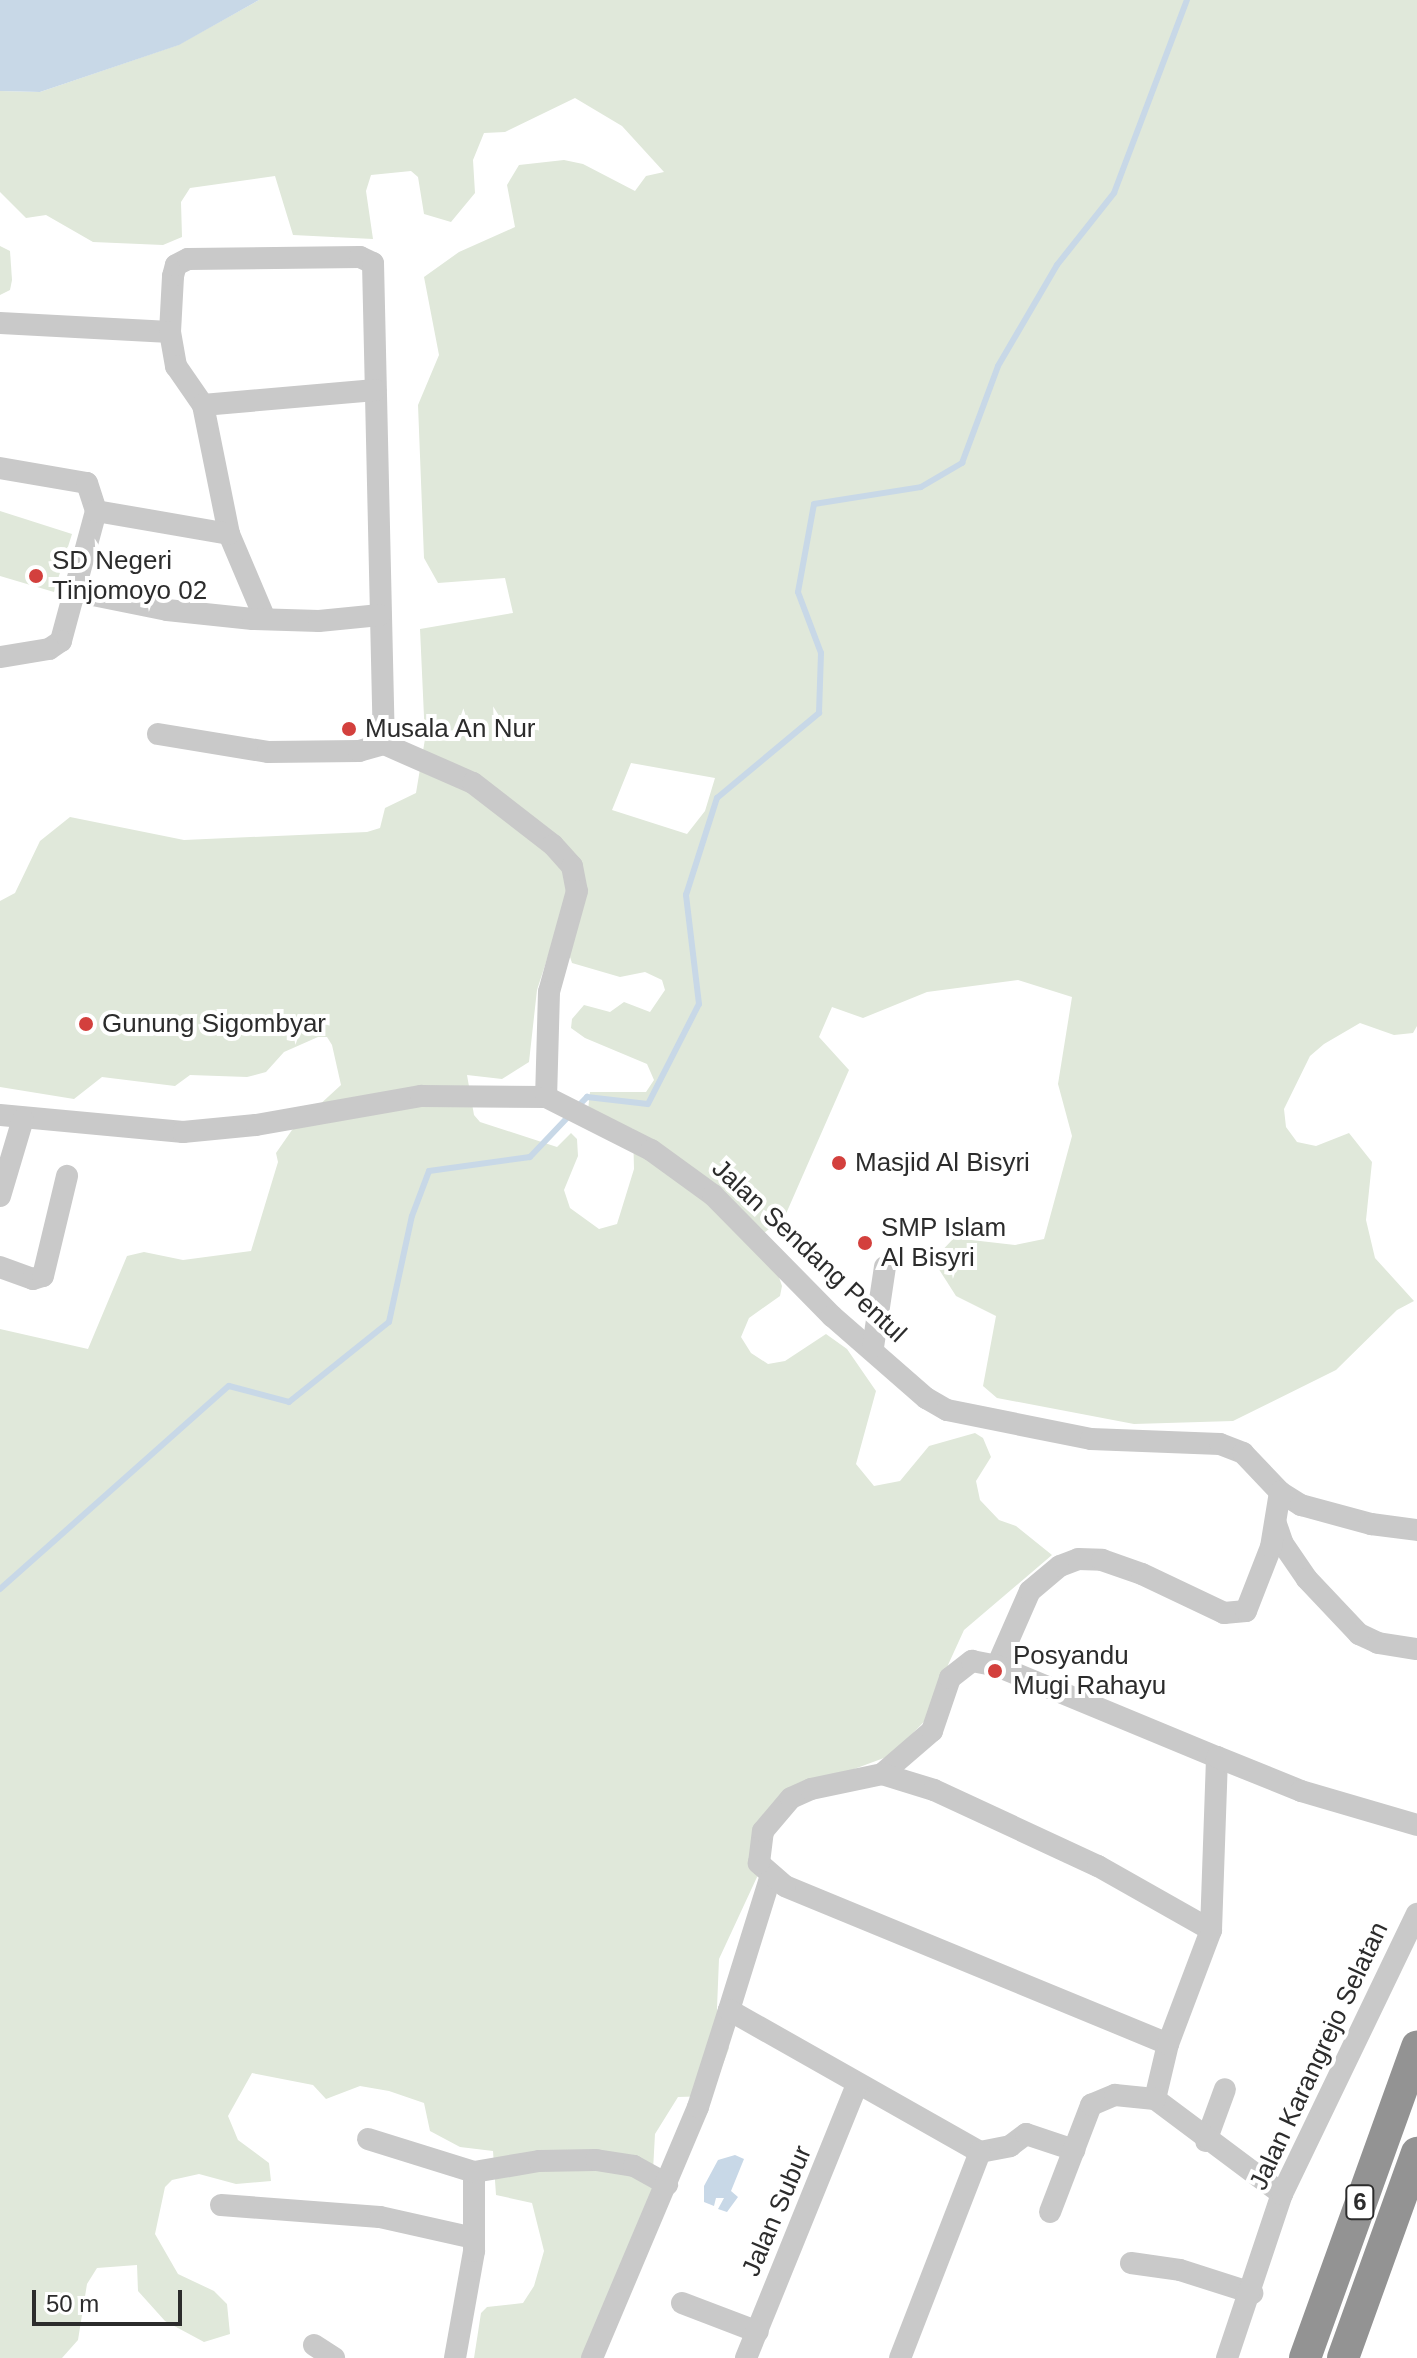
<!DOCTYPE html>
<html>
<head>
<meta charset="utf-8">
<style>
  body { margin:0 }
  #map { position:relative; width:1417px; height:2358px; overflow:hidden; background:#fff; font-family:Helvetica,sans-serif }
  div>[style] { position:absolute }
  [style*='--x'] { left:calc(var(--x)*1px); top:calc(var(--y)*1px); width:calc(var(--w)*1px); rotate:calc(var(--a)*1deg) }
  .green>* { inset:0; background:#e0e8da }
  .water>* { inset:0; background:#c8d8e7 }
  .stream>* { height:6px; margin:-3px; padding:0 3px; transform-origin:3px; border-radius:3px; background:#c8d8e7 }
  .minor>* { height:22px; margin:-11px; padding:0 11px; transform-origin:11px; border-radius:11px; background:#c9c9c9 }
  .highway>* { height:32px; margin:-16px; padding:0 16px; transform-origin:16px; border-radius:16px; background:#939393 }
  .dots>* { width:22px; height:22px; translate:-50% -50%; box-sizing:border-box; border:4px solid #fff; border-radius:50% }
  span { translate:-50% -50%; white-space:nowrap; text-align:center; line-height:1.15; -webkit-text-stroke:8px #fff; paint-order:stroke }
  .shield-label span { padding:2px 6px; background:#fff; border:2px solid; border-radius:6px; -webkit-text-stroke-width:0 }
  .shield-label { font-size:24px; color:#2c2c2c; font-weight:700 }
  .poi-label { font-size:26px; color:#2c2c2c }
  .left { translate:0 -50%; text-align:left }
  .street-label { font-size:26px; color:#2c2c2c }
  .scale { position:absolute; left:32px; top:2290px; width:150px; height:36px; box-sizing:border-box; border:4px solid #2c2c2c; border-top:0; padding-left:10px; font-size:24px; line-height:28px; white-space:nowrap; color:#2c2c2c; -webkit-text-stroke:6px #fff; paint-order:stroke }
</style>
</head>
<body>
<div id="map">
  <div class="green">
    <div style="clip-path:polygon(evenodd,259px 0,1417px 0,1417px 1026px,1413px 1033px,1394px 1035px,1360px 1023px,1324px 1044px,1310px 1056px,1284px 1109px,1286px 1127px,1297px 1142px,1316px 1146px,1349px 1133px,1372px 1162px,1366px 1220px,1375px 1258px,1414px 1301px,1397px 1310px,1336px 1370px,1233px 1421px,1134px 1424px,997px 1398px,983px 1386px,996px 1316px,956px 1296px,933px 1260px,954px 1238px,1015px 1245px,1044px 1239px,1072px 1136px,1058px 1084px,1072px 997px,1018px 980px,927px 992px,863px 1018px,832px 1007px,819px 1037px,849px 1070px,785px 1216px,764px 1233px,782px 1286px,780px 1296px,749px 1318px,741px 1337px,751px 1353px,768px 1364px,785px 1361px,826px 1334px,847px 1349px,876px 1391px,856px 1464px,874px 1486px,900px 1481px,929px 1446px,975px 1433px,983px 1438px,991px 1457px,976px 1481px,980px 1500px,999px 1520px,1016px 1526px,1052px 1555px,964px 1630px,948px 1665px,940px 1705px,892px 1755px,784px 1795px,770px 1849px,719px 1959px,717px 2008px,729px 2048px,711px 2096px,678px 2097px,655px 2134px,651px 2207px,585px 2358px,474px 2358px,481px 2313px,487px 2307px,523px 2303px,534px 2286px,544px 2251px,532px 2203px,496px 2195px,493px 2151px,460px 2147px,430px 2131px,424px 2103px,389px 2091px,360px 2086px,326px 2099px,313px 2085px,252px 2073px,228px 2116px,238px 2140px,269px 2163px,271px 2181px,236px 2184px,199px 2174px,172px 2180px,165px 2187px,155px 2234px,178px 2274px,214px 2291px,227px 2304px,230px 2334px,204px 2342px,165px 2321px,138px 2291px,137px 2265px,97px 2268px,87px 2284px,78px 2340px,62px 2358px,0 2358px,0 1329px,88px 1349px,127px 1256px,144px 1252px,183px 1260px,251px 1251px,278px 1162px,276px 1153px,292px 1130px,341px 1085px,332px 1045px,327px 1037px,318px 1037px,284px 1052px,266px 1072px,247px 1077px,190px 1075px,175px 1086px,102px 1077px,74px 1099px,0 1087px,0 901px,15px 893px,40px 841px,70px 817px,184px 840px,367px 832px,380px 828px,385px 808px,416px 793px,425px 739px,420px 629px,513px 613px,505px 578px,438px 583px,424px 558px,418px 405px,439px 355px,424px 277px,459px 252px,515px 227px,507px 185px,519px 165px,564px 160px,583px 164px,635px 191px,646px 176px,664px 172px,622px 126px,575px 98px,505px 132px,484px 133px,473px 160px,475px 193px,451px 222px,424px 214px,418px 177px,411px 171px,371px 175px,366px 191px,373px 239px,293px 235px,275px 176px,190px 188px,181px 202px,182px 237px,163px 245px,93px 242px,46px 215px,26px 218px,0 192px,0 91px,40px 92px,178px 45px,259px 0,631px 763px,715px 778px,705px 811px,687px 834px,612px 810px,631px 763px,259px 0,569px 954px,572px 963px,620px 977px,645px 972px,662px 980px,665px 990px,650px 1012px,624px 1002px,610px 1012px,584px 1005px,572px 1019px,571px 1028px,585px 1038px,647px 1064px,654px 1080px,646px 1092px,590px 1092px,588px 1110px,633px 1129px,634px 1169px,617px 1224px,599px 1229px,570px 1208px,564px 1190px,578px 1156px,577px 1139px,571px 1133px,557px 1147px,480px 1122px,474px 1115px,467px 1075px,502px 1079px,529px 1062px,537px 990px,548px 956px,569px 954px)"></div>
    <div style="clip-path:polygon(0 246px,10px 251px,12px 280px,10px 290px,0 295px)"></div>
    <div style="clip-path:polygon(0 511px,72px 534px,54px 592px,0 576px)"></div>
  </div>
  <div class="water">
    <div style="clip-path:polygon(0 0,259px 0,179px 45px,40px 92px,0 91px)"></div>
    <div style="clip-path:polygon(735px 2155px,744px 2159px,731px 2191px,738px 2197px,727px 2212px,718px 2209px,724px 2198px,716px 2198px,714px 2206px,704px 2202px,704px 2186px,718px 2160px)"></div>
  </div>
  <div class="stream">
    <div style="--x:0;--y:1589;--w:306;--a:-41.6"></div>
    <div style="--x:229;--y:1386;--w:62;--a:14.9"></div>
    <div style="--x:289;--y:1402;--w:128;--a:-38.7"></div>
    <div style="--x:389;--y:1322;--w:108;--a:-77.8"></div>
    <div style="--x:412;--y:1216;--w:48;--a:-69.3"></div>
    <div style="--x:429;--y:1171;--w:102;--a:-7.9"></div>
    <div style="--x:530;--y:1157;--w:83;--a:-46.5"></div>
    <div style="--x:587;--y:1097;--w:61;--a:6.5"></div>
    <div style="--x:648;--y:1104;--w:112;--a:-63"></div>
    <div style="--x:699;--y:1004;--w:110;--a:-96.8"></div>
    <div style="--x:686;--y:895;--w:102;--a:-72.3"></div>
    <div style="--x:717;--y:798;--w:133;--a:-39.8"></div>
    <div style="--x:819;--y:713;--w:60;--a:-88.1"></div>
    <div style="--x:821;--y:653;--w:65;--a:-110.7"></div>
    <div style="--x:798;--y:592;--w:89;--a:-79.7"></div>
    <div style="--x:814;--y:504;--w:108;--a:-9"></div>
    <div style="--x:921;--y:487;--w:48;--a:-30.3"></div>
    <div style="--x:962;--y:463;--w:103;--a:-69.6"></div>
    <div style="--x:998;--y:366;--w:117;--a:-59.7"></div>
    <div style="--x:1057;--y:265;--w:92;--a:-51.6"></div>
    <div style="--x:1114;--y:193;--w:206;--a:-69.3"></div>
  </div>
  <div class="minor">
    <div style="--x:0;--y:323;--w:170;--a:3"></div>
    <div style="--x:170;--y:332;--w:56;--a:-86.9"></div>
    <div style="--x:173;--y:276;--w:11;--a:-75"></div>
    <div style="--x:176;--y:265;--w:13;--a:-27"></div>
    <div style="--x:188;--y:259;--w:172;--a:-0.7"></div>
    <div style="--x:360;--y:257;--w:14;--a:25"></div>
    <div style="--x:373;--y:263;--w:481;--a:88.7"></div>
    <div style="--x:170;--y:332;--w:35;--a:80"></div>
    <div style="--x:176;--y:366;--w:47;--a:55.3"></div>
    <div style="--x:203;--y:405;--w:132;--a:78.6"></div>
    <div style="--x:229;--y:534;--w:92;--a:67"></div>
    <div style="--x:203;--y:405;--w:173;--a:-5"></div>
    <div style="--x:0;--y:468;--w:88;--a:9.8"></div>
    <div style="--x:87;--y:483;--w:29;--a:72"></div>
    <div style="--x:96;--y:511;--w:135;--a:105.1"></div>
    <div style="--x:61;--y:641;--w:14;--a:146"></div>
    <div style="--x:49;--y:649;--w:50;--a:170.7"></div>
    <div style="--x:96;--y:511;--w:135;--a:9.8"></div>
    <div style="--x:78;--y:592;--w:91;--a:11.4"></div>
    <div style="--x:167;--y:610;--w:86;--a:6"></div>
    <div style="--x:253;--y:619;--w:66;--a:1.7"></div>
    <div style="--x:319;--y:621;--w:61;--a:-5.6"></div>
    <div style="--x:158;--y:734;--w:111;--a:9.3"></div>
    <div style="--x:268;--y:752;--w:91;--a:-0.6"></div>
    <div style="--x:359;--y:751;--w:26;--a:-16"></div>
    <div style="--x:384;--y:744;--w:97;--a:23.7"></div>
    <div style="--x:473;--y:783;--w:101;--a:37.8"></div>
    <div style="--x:553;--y:845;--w:28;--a:48"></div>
    <div style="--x:572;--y:866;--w:25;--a:79"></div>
    <div style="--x:577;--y:891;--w:105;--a:105.5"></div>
    <div style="--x:549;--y:992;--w:105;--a:91.6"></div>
    <div style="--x:0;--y:1115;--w:184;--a:5.3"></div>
    <div style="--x:183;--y:1132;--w:73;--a:-5.5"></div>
    <div style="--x:256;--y:1125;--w:168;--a:-10"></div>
    <div style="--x:421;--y:1096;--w:125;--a:0.5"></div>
    <div style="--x:546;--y:1097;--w:118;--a:26.8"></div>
    <div style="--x:651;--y:1150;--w:77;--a:36"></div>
    <div style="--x:713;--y:1195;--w:170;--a:45.5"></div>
    <div style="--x:832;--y:1316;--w:125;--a:41.1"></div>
    <div style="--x:926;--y:1398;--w:24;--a:30"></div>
    <div style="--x:947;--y:1410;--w:147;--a:11.4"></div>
    <div style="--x:1091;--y:1439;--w:129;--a:2.2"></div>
    <div style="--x:1220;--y:1444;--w:25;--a:21"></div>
    <div style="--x:1243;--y:1453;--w:54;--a:46.5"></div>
    <div style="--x:1280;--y:1492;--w:25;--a:32"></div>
    <div style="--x:1301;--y:1505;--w:73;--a:15.2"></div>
    <div style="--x:1371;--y:1524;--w:46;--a:7.4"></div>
    <div style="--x:0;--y:1196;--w:80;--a:-73.4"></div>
    <div style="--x:0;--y:1267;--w:35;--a:20"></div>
    <div style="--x:33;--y:1279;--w:10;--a:-17"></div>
    <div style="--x:43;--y:1276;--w:103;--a:-76.5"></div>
    <div style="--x:873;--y:1347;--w:81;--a:-81.5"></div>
    <div style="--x:1276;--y:1524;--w:21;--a:71"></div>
    <div style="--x:1283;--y:1544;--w:42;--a:55.6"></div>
    <div style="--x:1307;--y:1579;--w:76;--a:46.6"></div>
    <div style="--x:1359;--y:1634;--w:21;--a:25"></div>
    <div style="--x:1378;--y:1643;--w:39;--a:9"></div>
    <div style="--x:997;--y:1666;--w:82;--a:-66.3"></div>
    <div style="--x:1030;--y:1591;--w:39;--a:-40"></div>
    <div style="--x:1060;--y:1566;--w:19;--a:-21"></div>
    <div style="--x:1078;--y:1559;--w:24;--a:2"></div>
    <div style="--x:1102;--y:1560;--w:42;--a:19.3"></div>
    <div style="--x:1142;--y:1574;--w:91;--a:25.4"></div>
    <div style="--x:1224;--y:1613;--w:22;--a:-5"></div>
    <div style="--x:1246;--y:1611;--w:69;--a:-68.7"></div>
    <div style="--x:1271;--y:1547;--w:56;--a:-80.7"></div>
    <div style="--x:882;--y:1774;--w:66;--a:-40.7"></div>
    <div style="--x:932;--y:1731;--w:56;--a:-71.2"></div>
    <div style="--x:950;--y:1678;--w:28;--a:-38"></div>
    <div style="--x:972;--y:1661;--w:25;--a:11"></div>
    <div style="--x:997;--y:1666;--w:238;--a:22.5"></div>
    <div style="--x:729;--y:2010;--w:138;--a:-72.7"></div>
    <div style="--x:1168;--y:2044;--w:414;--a:-157.6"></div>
    <div style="--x:785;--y:1886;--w:35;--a:-139"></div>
    <div style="--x:759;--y:1863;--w:32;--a:-83"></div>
    <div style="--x:763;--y:1831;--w:43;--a:-49.7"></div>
    <div style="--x:791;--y:1798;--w:22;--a:-24"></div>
    <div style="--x:811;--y:1789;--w:73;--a:-11.9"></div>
    <div style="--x:882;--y:1774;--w:54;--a:17.1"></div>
    <div style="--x:934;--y:1790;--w:181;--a:24.9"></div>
    <div style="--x:1098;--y:1866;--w:130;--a:29.5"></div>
    <div style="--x:368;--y:2139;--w:111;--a:17.3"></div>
    <div style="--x:1206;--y:2141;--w:55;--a:-69.9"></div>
    <div style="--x:980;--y:2152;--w:31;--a:-11"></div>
    <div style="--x:1010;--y:2146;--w:20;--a:-37"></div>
    <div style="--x:1026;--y:2134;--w:51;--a:18.4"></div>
    <div style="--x:1282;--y:2194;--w:159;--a:-143.2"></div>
    <div style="--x:1155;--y:2099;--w:57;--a:-76.7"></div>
    <div style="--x:1168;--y:2044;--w:122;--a:-69.3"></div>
    <div style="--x:1211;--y:1930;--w:173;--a:-88"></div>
    <div style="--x:1217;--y:1757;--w:91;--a:22"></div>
    <div style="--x:1301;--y:1791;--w:121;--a:16.3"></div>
    <div style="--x:221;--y:2205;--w:159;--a:4.3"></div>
    <div style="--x:380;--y:2217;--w:96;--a:12.6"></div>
    <div style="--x:1050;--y:2212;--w:115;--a:-69"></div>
    <div style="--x:1091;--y:2105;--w:26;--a:-23"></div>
    <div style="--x:1115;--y:2095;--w:40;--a:5.7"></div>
    <div style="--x:1131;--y:2263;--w:49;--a:8.1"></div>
    <div style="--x:1180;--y:2270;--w:76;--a:17.7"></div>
    <div style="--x:682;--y:2303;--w:81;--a:20.9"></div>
    <div style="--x:314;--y:2345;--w:24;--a:33"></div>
    <div style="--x:455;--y:2358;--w:109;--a:-79.9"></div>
    <div style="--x:474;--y:2251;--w:79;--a:-90"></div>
    <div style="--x:474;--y:2172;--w:66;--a:-9.6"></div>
    <div style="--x:539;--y:2161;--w:57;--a:-1"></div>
    <div style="--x:596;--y:2160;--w:38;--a:9"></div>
    <div style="--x:634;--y:2166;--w:38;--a:29"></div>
    <div style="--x:592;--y:2358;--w:272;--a:-67.1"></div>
    <div style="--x:698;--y:2107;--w:102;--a:-72.3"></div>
    <div style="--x:729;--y:2010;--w:288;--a:29.5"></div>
    <div style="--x:980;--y:2152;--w:221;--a:111.2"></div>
    <div style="--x:746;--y:2358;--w:295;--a:-67.9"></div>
    <div style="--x:1227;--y:2358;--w:173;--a:-71.5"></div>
    <div style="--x:1282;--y:2194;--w:311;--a:-64.3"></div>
  </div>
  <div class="highway">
    <div style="--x:1305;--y:2358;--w:331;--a:-70.2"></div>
    <div style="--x:1343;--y:2358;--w:218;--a:-70.2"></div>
  </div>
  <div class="dots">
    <div style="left:36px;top:576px;background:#d3403d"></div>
    <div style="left:349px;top:729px;background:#d3403d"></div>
    <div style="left:86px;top:1024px;background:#d3403d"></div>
    <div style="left:839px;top:1163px;background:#d3403d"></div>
    <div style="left:865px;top:1243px;background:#d3403d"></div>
    <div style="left:995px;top:1671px;background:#d3403d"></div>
  </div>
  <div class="shield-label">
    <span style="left:1360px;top:2202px">6</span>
  </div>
  <div class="poi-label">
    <span class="left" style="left:52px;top:576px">SD Negeri<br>Tinjomoyo 02</span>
    <span class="left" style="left:365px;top:729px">Musala An Nur</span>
    <span class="left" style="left:102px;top:1024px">Gunung Sigombyar</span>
    <span class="left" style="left:855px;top:1163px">Masjid Al Bisyri</span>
    <span class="left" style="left:881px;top:1243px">SMP Islam<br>Al Bisyri</span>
    <span class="left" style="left:1013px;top:1671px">Posyandu<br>Mugi Rahayu</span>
  </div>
  <div class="street-label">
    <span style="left:809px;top:1251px;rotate:43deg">Jalan Sendang Pentul</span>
    <span style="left:1319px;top:2056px;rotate:-65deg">Jalan Karangrejo Selatan</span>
    <span style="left:777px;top:2211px;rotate:-67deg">Jalan Subur</span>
  </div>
  <div class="scale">50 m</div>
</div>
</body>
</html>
